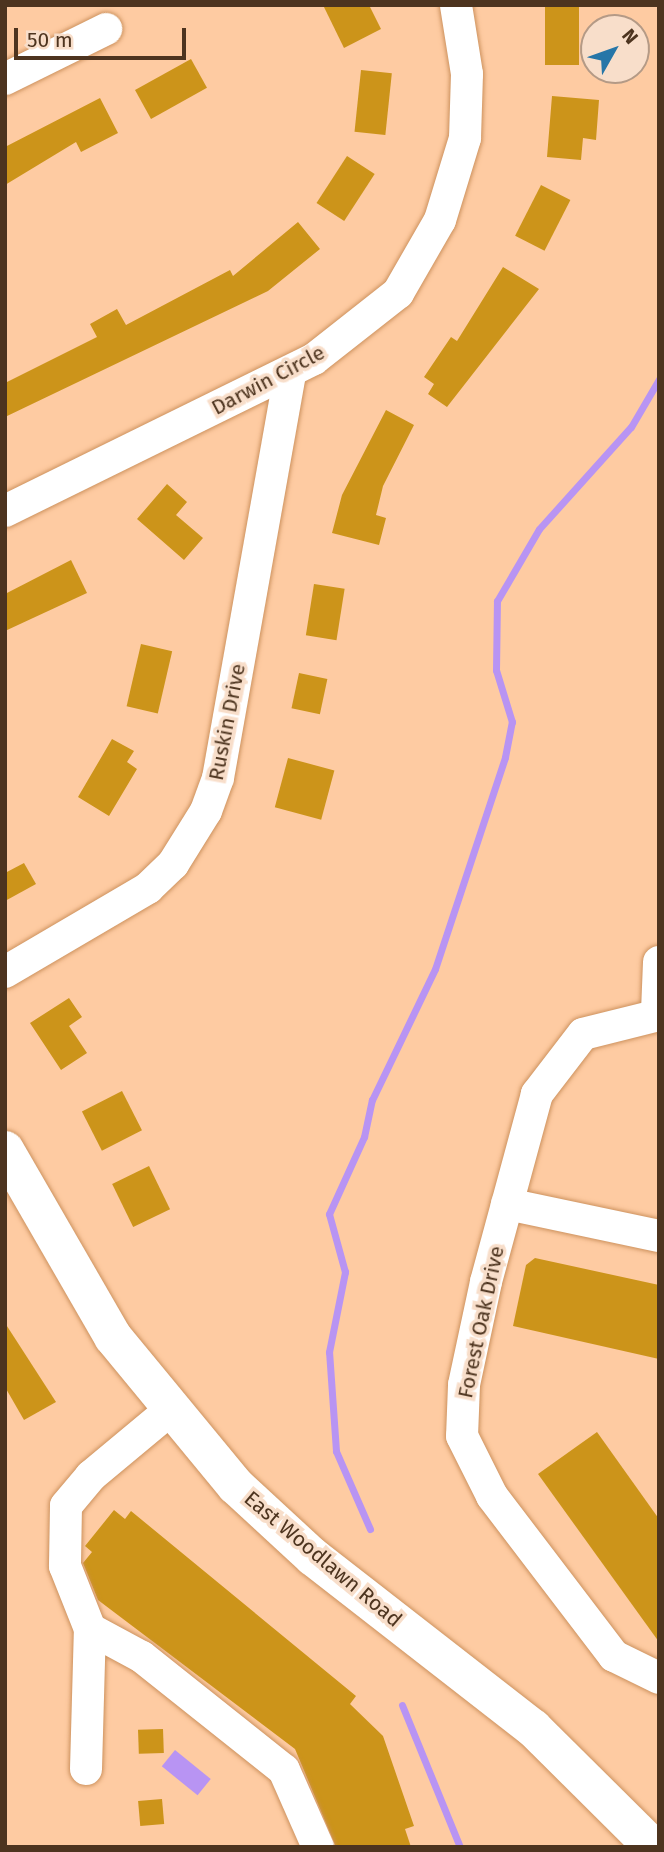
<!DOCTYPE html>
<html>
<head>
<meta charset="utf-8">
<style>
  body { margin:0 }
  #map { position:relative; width:664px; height:1852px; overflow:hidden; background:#fecba2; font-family:"Fira Sans",sans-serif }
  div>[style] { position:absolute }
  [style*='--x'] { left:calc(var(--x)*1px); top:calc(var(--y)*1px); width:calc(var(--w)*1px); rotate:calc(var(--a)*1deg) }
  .water>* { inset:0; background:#b894f3; transform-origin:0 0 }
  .stream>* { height:7px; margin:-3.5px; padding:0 3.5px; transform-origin:3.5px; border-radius:3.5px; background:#b894f3 }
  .building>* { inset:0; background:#cc941a; transform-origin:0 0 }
  .roads { filter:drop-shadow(0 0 2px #cd925e) drop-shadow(0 0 2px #cd925e) }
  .minor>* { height:32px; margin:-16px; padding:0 16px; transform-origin:16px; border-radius:16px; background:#fff }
  .major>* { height:38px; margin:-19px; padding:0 19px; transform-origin:19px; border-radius:19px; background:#fff }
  span { translate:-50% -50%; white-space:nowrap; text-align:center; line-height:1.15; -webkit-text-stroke:7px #f8deca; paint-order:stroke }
  .street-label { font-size:21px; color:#4d341f }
  .frame { position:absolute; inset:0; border:7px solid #4d341f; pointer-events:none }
  .north { position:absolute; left:580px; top:14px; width:70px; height:70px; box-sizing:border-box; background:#f8deca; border:2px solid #b49a86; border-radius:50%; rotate:50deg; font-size:19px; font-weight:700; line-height:28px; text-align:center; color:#4d341f }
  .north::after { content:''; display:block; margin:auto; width:24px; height:32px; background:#2676a8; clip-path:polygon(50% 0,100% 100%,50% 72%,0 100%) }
  .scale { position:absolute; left:14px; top:28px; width:172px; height:32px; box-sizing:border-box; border:4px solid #4d341f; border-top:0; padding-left:9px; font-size:21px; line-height:24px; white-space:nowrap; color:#4d341f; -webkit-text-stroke:5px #f8deca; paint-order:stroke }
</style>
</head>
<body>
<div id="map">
  <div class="water">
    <div style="left:175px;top:1750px;width:46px;height:21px;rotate:39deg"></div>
  </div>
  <div class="stream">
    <div style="--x:370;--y:1529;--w:85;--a:-113.6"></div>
    <div style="--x:336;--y:1451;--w:99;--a:-94"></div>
    <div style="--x:329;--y:1352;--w:82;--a:-78.7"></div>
    <div style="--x:345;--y:1272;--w:60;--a:-105.4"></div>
    <div style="--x:329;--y:1214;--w:85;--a:-65.6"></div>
    <div style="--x:364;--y:1137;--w:38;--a:-78"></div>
    <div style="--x:372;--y:1100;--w:145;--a:-64.3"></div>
    <div style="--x:435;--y:969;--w:223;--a:-71.7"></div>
    <div style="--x:505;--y:757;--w:36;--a:-79"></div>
    <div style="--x:512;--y:722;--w:54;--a:-107.1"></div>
    <div style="--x:496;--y:670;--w:69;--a:-89.2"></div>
    <div style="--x:497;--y:601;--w:83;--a:-59.7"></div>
    <div style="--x:539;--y:529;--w:137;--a:-48"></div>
    <div style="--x:631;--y:427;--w:56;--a:-59.7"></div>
    <div style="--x:402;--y:1705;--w:153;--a:67.8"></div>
  </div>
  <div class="building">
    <div style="clip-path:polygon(323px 5px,369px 5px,381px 29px,344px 48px)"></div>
    <div style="left:545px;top:5px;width:34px;height:60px"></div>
    <div style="left:191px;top:59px;width:33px;height:64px;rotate:61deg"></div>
    <div style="left:361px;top:70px;width:31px;height:62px;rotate:6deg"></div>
    <div style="clip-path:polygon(552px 96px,599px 100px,596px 140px,583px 138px,581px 160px,547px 157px)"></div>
    <div style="clip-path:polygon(100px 98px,118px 133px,81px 152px,76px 142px,5px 185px,5px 147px)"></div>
    <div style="left:347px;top:156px;width:33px;height:56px;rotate:33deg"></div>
    <div style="left:541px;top:185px;width:33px;height:57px;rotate:27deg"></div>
    <div style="clip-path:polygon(298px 222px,320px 249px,268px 291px,5px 417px,5px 383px,97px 337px,90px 324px,117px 309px,126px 325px,230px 270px,233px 276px)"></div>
    <div style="clip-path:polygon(503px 267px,539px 289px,447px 407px,428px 394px,434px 384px,424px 377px,451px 337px,457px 341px)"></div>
    <div style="clip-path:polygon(386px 410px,414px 425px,383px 486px,376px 515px,386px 518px,379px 545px,332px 533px,342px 495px)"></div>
    <div style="clip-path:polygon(167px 484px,187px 502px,176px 515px,203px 538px,184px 560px,137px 519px)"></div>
    <div style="clip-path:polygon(71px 560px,87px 593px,5px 631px,5px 594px)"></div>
    <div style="left:314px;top:584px;width:31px;height:52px;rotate:9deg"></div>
    <div style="left:141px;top:644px;width:32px;height:64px;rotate:13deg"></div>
    <div style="left:299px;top:673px;width:29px;height:36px;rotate:12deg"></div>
    <div style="clip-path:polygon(112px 739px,134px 751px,127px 762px,137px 769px,109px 816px,78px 797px)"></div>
    <div style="left:288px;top:758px;width:48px;height:51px;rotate:15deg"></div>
    <div style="clip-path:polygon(24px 863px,36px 884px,5px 901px,5px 873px)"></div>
    <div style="clip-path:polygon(69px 998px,82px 1017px,69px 1026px,87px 1053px,61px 1070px,30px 1023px)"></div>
    <div style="left:122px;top:1091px;width:44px;height:45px;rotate:63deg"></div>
    <div style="left:149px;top:1166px;width:48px;height:41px;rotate:64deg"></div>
    <div style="clip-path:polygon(535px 1258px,659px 1285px,659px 1359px,513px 1326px,526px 1265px)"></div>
    <div style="clip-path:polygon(5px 1323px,56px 1402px,24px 1420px,5px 1387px)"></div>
    <div style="clip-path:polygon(597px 1432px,659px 1519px,659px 1642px,538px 1474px)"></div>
    <div style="clip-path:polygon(114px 1510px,125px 1519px,131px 1511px,356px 1696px,350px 1704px,383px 1736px,414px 1826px,405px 1829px,411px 1847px,336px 1847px,295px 1749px,98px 1600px,83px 1563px,92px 1552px,85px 1546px)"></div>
    <div style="left:163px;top:1729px;width:24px;height:25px;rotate:88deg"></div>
    <div style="left:162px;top:1799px;width:25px;height:24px;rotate:85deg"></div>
  </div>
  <div class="roads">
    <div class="minor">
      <div style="--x:5;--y:79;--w:113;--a:-26.3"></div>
      <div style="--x:5;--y:511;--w:344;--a:-26.2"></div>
      <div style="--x:314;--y:359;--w:107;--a:-38.2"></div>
      <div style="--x:398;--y:293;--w:84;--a:-60.1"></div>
      <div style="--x:440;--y:220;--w:86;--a:-73"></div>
      <div style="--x:465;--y:138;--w:64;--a:-88.2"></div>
      <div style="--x:467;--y:74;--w:70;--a:-99.1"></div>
      <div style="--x:5;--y:972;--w:166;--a:-30.4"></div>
      <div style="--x:148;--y:888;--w:35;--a:-44"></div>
      <div style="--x:173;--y:864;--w:62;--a:-58.1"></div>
      <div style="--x:206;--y:811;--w:35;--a:-70"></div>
      <div style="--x:218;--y:778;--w:412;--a:-79.9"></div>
      <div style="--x:657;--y:1012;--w:50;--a:-87.7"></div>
      <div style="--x:659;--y:1015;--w:78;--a:166"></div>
      <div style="--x:583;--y:1034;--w:76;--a:127.5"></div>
      <div style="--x:537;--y:1094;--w:195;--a:105.2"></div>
      <div style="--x:486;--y:1282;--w:105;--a:102.1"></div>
      <div style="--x:464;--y:1385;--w:51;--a:92.2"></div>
      <div style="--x:462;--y:1436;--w:67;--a:63.4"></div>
      <div style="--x:492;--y:1496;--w:201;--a:52.7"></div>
      <div style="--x:614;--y:1656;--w:50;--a:26.1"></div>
      <div style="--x:507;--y:1204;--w:155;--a:11.9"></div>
      <div style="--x:169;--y:1411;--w:102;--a:140.2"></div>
      <div style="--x:91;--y:1476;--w:39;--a:130"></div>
      <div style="--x:66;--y:1506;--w:60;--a:91"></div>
      <div style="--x:65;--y:1566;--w:68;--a:68.4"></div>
      <div style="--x:90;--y:1629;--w:59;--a:28.3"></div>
      <div style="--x:142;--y:1657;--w:181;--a:38.5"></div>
      <div style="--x:284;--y:1770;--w:84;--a:66.2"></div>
      <div style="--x:86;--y:1769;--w:140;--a:-88.4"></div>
    </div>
    <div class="major">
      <div style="--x:5;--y:1150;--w:216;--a:60"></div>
      <div style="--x:113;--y:1337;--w:193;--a:50.5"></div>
      <div style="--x:236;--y:1486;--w:105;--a:42.7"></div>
      <div style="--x:313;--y:1557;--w:279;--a:37.9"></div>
      <div style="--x:533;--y:1728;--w:169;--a:44.8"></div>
    </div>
  </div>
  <div class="street-label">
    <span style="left:268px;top:380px;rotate:-28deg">Darwin Circle</span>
    <span style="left:227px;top:722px;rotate:-79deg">Ruskin Drive</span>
    <span style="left:481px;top:1322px;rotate:-78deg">Forest Oak Drive</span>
    <span style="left:323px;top:1559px;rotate:40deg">East Woodlawn Road</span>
  </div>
  <div class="frame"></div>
  <div class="north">N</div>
  <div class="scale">50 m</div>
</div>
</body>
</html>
